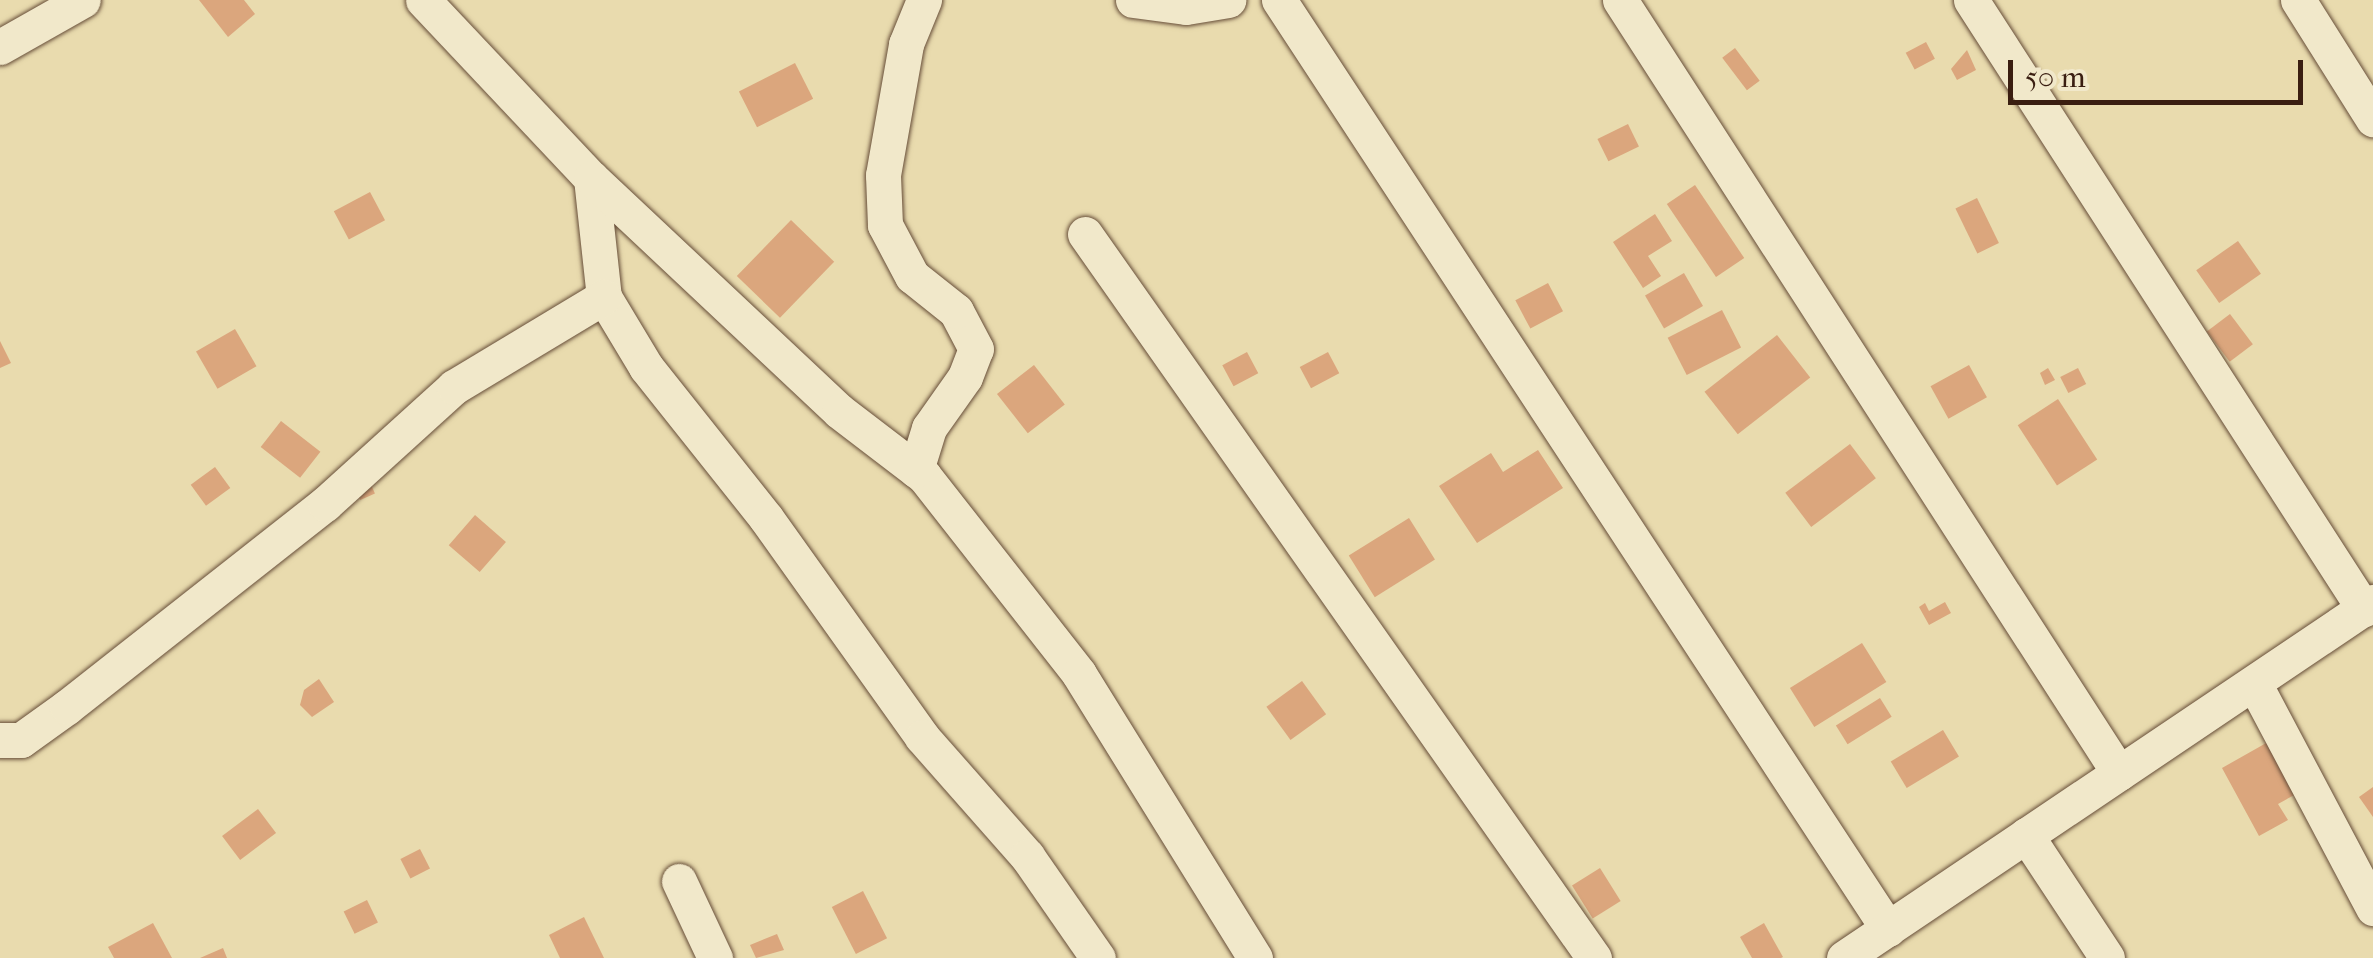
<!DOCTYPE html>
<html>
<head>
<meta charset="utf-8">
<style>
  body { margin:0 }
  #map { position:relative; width:2373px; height:958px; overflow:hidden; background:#e9dbae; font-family:"IM FELL French Canon",serif }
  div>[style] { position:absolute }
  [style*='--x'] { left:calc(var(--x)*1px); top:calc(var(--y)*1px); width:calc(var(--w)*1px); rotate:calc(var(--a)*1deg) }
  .building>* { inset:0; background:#dba67d; transform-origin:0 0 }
  .roads { filter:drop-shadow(0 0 2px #664d38) drop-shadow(0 0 2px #664d38) }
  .minor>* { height:35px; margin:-17.5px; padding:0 17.5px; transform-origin:17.5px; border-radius:17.5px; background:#f1e8ca }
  span { translate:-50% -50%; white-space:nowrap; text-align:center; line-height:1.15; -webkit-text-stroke:8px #f1e8ca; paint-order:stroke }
  .scale { position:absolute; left:2008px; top:60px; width:295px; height:45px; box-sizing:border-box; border:5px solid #3a1e11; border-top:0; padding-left:12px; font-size:30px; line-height:35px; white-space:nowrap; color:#3a1e11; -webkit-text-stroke:8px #f1e8ca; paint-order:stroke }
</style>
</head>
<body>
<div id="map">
  <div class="building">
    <div style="clip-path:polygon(199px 0,244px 0,255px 14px,228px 37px)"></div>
    <div style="left:1926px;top:42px;width:19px;height:23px;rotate:62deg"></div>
    <div style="left:1735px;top:48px;width:41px;height:16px;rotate:53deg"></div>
    <div style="clip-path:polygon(1967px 50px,1976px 70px,1957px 80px,1951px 69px)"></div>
    <div style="left:795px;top:63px;width:40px;height:63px;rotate:63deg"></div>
    <div style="left:1628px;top:124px;width:25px;height:34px;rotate:64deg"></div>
    <div style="left:1695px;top:185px;width:88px;height:34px;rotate:56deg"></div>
    <div style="left:370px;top:192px;width:32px;height:41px;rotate:62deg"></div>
    <div style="left:1977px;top:198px;width:50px;height:24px;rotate:64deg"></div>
    <div style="clip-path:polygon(1655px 214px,1672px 241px,1648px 256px,1661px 276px,1643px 288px,1613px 242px)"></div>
    <div style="left:791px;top:220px;width:60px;height:78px;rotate:44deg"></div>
    <div style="left:2238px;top:241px;width:40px;height:51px;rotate:55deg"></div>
    <div style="left:1684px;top:273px;width:38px;height:45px;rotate:60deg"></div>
    <div style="left:1548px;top:283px;width:32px;height:37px;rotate:62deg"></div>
    <div style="left:1722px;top:310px;width:42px;height:61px;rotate:63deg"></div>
    <div style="left:2230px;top:314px;width:38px;height:29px;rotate:53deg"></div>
    <div style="left:235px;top:329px;width:43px;height:45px;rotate:60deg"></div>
    <div style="left:1777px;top:335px;width:54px;height:92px;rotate:52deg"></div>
    <div style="clip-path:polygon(0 341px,11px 363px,0 368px)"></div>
    <div style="left:1247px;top:352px;width:24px;height:28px;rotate:62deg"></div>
    <div style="left:1328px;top:352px;width:24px;height:32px;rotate:62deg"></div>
    <div style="left:1034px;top:365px;width:50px;height:47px;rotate:52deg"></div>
    <div style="left:1969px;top:365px;width:37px;height:44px;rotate:61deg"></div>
    <div style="clip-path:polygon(2048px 368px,2055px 380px,2045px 385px,2040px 373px)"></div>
    <div style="left:2078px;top:368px;width:18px;height:20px;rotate:63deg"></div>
    <div style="left:2058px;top:399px;width:72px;height:48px;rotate:57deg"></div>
    <div style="left:281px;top:421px;width:50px;height:33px;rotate:38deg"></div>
    <div style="left:1850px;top:444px;width:43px;height:81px;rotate:53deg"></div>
    <div style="clip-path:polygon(1538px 450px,1563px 488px,1477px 543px,1439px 486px,1491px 453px,1503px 472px)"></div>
    <div style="left:215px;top:467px;width:26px;height:30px;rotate:54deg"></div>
    <div style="left:368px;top:478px;width:17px;height:16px;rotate:66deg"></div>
    <div style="left:475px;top:515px;width:41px;height:40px;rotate:41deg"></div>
    <div style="left:1409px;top:518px;width:49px;height:71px;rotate:58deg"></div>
    <div style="clip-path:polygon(1945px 602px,1951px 613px,1929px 625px,1919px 607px,1925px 603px,1929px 611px)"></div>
    <div style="left:1862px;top:643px;width:46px;height:85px;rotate:58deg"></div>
    <div style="clip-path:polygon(319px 679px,334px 702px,312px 717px,300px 705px,304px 690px)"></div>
    <div style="left:1302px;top:681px;width:41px;height:44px;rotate:54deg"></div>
    <div style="left:1880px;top:698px;width:22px;height:52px;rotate:58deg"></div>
    <div style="left:1943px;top:730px;width:31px;height:61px;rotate:59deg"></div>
    <div style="clip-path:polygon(2268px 742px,2296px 794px,2278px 804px,2288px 820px,2259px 836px,2222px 768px)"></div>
    <div style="clip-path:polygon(2373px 787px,2373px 817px,2359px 797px)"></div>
    <div style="left:258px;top:809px;width:30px;height:45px;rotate:53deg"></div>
    <div style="left:420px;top:849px;width:22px;height:22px;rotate:63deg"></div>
    <div style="left:1600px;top:868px;width:39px;height:33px;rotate:58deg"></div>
    <div style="left:863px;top:891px;width:53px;height:35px;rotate:63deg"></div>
    <div style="left:367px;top:900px;width:25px;height:26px;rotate:64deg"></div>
    <div style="clip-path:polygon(584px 917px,604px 958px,560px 958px,549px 935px)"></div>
    <div style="clip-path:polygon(153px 923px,172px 958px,114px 958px,108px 947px)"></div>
    <div style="clip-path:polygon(1764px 923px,1783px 957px,1781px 958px,1752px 958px,1740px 937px)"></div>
    <div style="clip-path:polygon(777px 934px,784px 950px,756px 958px,750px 945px)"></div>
    <div style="clip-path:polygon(223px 948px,227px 958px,200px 958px)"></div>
  </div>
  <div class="roads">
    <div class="minor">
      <div style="--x:423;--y:0;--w:245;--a:46.7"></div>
      <div style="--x:591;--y:178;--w:120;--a:83.8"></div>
      <div style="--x:604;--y:297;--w:82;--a:59"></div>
      <div style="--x:646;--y:367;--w:193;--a:51.5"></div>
      <div style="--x:766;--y:518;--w:269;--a:54.5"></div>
      <div style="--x:922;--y:737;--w:159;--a:48.6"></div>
      <div style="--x:1027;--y:856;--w:124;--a:55.2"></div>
      <div style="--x:1133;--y:0;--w:53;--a:7.5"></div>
      <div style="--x:1186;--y:7;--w:43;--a:-9.5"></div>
      <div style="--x:1279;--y:0;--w:1111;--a:56.75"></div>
      <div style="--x:1620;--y:0;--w:920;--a:57.16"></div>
      <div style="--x:1971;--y:0;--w:725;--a:57.17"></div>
      <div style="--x:2298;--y:0;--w:141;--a:57.8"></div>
      <div style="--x:0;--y:47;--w:95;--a:-29.5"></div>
      <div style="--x:591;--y:178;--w:340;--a:43.2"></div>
      <div style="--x:839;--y:411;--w:107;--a:37.4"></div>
      <div style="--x:924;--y:476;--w:251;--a:51.9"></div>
      <div style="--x:1079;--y:674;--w:334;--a:58.2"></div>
      <div style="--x:1085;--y:234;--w:885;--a:54.89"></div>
      <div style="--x:916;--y:470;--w:44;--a:-72.8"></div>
      <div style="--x:929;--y:428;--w:62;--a:-54.8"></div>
      <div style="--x:965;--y:377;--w:30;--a:-69"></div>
      <div style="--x:976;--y:349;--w:43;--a:-117.8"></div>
      <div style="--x:956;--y:311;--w:56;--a:-141.5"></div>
      <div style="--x:912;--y:276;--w:58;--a:-117.9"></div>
      <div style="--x:885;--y:225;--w:50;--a:-92.3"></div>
      <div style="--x:883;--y:175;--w:133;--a:-80"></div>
      <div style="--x:906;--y:44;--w:48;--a:-67.8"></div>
      <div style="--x:2254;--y:683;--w:255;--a:62.1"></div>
      <div style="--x:0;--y:740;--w:21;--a:0"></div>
      <div style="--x:21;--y:740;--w:57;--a:-35.7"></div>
      <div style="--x:67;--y:707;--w:328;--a:-38.2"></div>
      <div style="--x:325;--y:504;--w:174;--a:-42.2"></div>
      <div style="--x:454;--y:387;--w:175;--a:-31"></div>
      <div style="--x:2026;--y:835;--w:147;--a:56.6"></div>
      <div style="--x:679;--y:881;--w:85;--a:64.9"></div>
      <div style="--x:1844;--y:958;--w:638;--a:-33.94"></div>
    </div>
  </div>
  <div class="scale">50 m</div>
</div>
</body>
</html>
